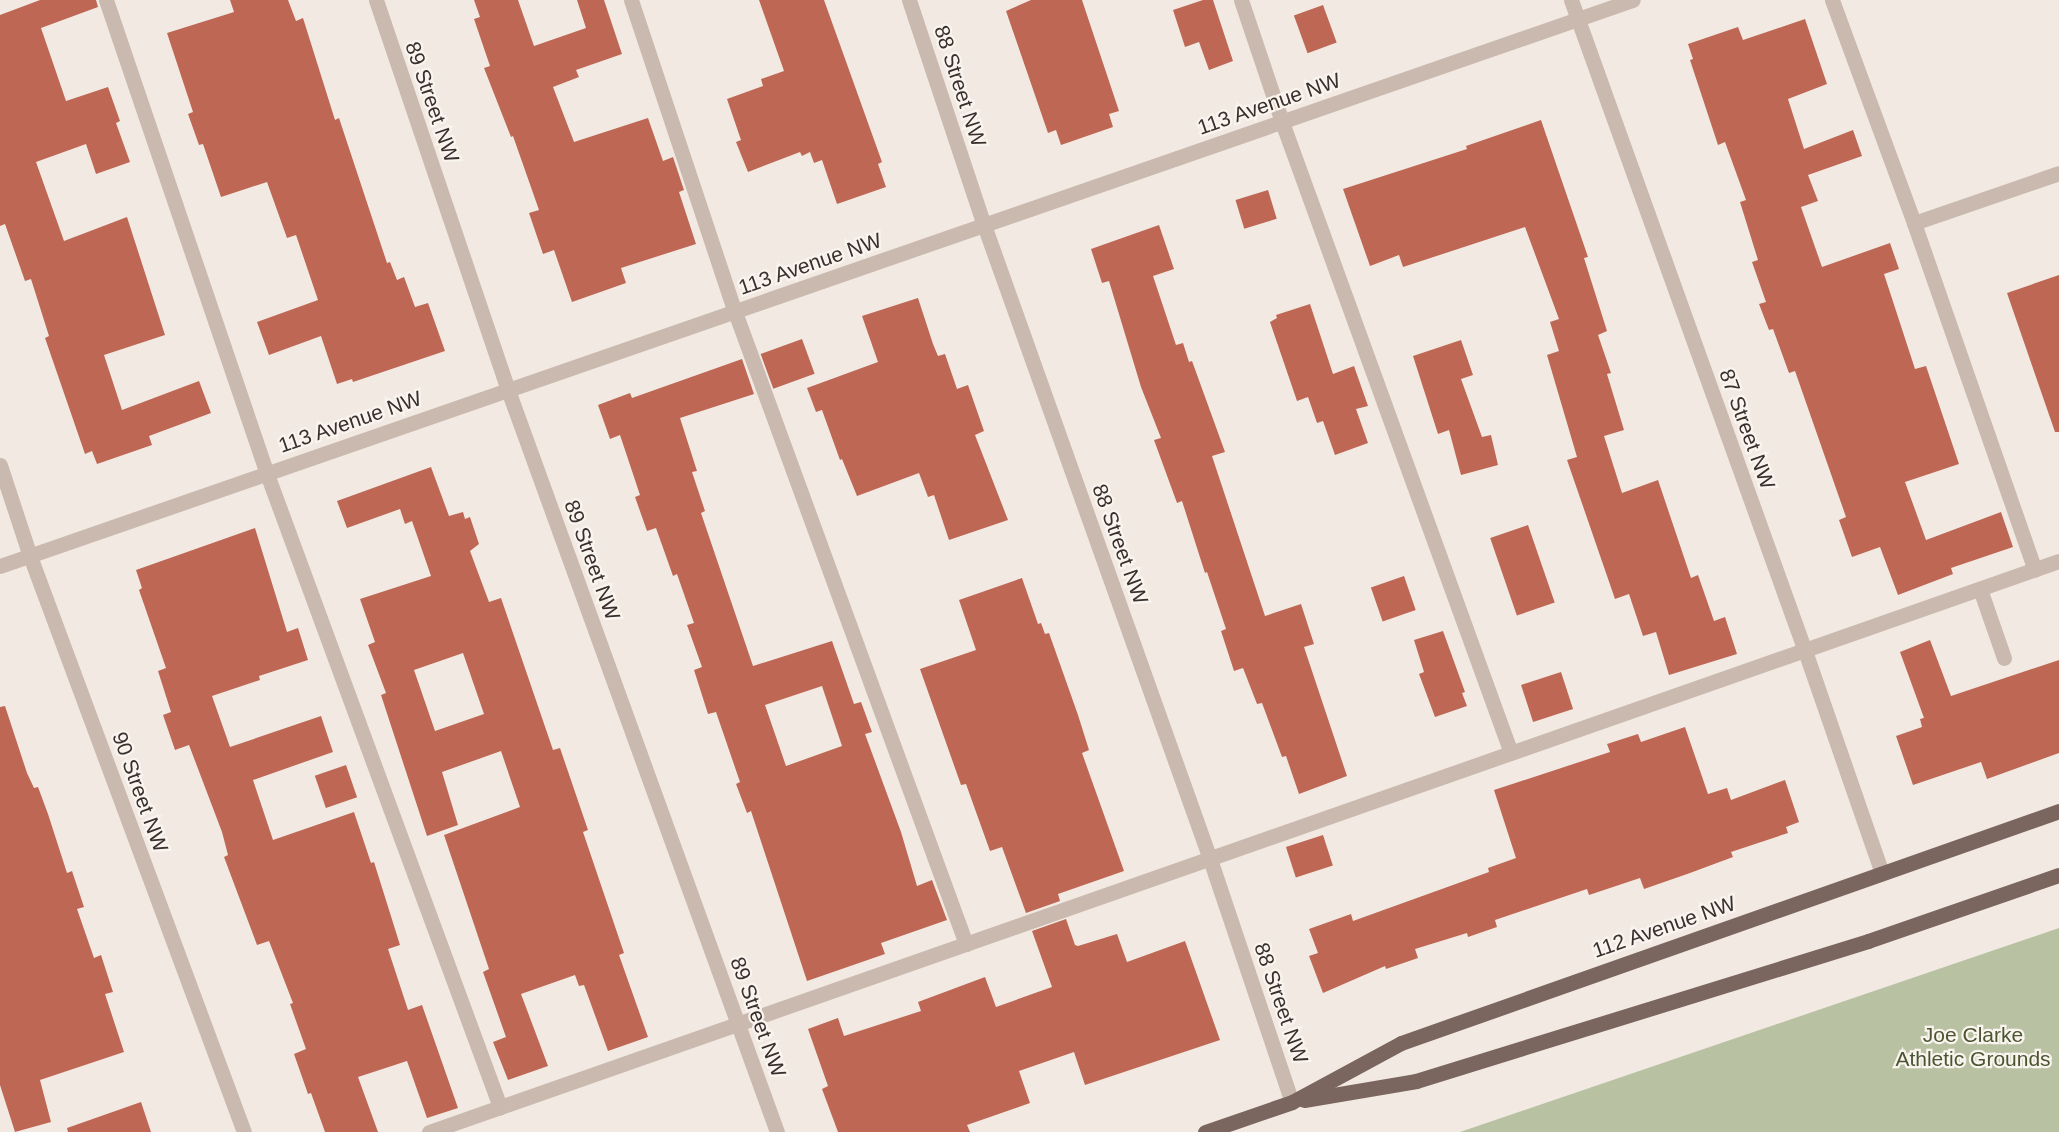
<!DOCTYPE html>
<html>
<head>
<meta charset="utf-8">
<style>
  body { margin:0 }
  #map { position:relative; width:2059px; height:1132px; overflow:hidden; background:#f2eae2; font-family:Helvetica,sans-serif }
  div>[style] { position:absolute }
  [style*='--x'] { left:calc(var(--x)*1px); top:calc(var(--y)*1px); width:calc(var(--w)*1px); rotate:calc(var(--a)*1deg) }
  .green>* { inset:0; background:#b9c1a3 }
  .building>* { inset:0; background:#be6755; transform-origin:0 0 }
  .minor>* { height:15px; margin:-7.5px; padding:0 7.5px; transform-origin:7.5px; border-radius:7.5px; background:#cab9ae }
  .major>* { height:15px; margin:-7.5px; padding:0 7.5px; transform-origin:7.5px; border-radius:7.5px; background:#7a665f }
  span { translate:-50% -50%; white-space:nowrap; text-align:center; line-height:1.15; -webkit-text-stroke:4.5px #faf4ef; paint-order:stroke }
  .street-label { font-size:21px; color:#392f2c }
  .park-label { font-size:21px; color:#4b5631 }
</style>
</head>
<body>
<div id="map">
  <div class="green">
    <div style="clip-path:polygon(2059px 928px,2059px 1132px,1460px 1132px)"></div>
  </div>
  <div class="building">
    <div style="clip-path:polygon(40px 0,96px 0,98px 7px,41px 28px,66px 101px,108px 87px,120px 121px,116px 123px,130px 162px,96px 174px,86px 144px,36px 162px,64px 241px,127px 217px,165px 335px,104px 355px,122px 410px,199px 381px,211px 413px,149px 436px,152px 445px,97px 464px,92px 451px,85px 454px,45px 338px,49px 336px,31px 279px,25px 281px,5px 224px,0 226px,0 15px)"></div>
    <div style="clip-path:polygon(230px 0,288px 0,296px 21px,303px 18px,335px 120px,339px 118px,387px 263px,390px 262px,397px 280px,404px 277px,415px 307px,428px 303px,445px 351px,353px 382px,352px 379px,337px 384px,321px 336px,269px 355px,257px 322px,318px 300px,296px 235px,287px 238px,267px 182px,221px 197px,203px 144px,199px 145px,188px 114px,193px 112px,167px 33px,234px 12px)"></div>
    <div style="clip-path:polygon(474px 0,518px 0,534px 46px,586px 28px,577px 0,604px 0,622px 54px,576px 70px,579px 77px,553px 87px,574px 142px,648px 118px,663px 161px,673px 157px,684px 190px,679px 192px,696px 244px,621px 268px,626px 283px,572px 302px,554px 250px,543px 254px,529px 213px,539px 210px,513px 136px,511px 137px,484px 68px,490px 66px,474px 19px,480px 17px)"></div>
    <div style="clip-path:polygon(759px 0,824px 0,882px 162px,878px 164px,886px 187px,837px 204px,822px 160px,814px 163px,810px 152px,802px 156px,800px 152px,748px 172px,736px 142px,741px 140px,727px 99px,763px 86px,761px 79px,784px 71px)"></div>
    <div style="clip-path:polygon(1031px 0,1082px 0,1119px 111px,1109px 114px,1113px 127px,1061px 145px,1056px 130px,1048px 133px,1006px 11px)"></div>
    <div style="clip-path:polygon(1203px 0,1213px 0,1233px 61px,1209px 70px,1199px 42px,1185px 47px,1173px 10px)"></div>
    <div style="left:1323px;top:5px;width:40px;height:31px;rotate:70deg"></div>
    <div style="clip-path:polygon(1805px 19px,1827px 84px,1788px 99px,1804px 149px,1853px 130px,1862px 156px,1808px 175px,1818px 201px,1801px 207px,1822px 267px,1890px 243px,1899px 269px,1884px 274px,1915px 369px,1926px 366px,1959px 464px,1905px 482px,1926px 540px,2001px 512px,2013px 547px,1951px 568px,1953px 574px,1898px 595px,1880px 547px,1852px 557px,1839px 520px,1846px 517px,1795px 371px,1789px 373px,1773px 329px,1769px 330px,1759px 304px,1766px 302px,1752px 262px,1758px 260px,1740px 202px,1746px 200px,1725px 142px,1718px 145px,1690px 60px,1693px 59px,1688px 44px,1738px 27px,1743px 40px)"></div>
    <div style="clip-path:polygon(1541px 120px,1588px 257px,1584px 258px,1607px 331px,1598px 335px,1611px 373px,1607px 374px,1624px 430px,1604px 436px,1622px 493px,1658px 480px,1691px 578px,1698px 575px,1714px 621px,1725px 617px,1737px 654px,1669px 675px,1656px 632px,1643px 636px,1629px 594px,1615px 599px,1567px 460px,1577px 457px,1547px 355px,1559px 351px,1550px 322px,1559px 319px,1525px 227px,1403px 267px,1399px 255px,1370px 266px,1343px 189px,1467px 149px,1466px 146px)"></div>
    <div style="left:1268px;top:190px;width:30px;height:34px;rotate:73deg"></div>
    <div style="clip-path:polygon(1159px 225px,1174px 269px,1153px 276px,1176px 345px,1183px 343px,1189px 362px,1192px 361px,1225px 452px,1212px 456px,1265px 616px,1301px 604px,1314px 644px,1304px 647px,1347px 776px,1299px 794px,1286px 756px,1282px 757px,1262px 703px,1257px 704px,1243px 668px,1234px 671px,1221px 631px,1226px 629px,1207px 572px,1205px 573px,1182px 501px,1177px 503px,1154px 440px,1161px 438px,1141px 387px,1109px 281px,1102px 283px,1091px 249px)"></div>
    <div style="clip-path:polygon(2059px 275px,2059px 432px,2055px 432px,2007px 293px)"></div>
    <div style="clip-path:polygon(918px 298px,933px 344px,938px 356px,945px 354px,957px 389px,968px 385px,984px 431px,975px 435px,1008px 520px,949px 540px,934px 495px,928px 497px,919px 473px,857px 496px,842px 459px,840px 460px,822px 410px,816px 412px,807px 388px,878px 362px,862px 316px)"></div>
    <div style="clip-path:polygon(1310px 304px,1333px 374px,1354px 366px,1368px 406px,1356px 409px,1368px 443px,1335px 455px,1323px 421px,1317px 423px,1308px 397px,1297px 401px,1270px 322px,1277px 318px,1276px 315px)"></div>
    <div style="left:802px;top:339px;width:37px;height:44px;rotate:70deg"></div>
    <div style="clip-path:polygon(1461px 340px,1473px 375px,1461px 379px,1482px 437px,1491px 435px,1498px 465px,1461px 475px,1449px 430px,1438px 434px,1413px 356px)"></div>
    <div style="clip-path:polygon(evenodd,742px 359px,754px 394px,680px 418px,697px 471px,692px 472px,705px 511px,701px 513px,753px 666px,832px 641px,854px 704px,861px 702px,872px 732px,865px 734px,901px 832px,917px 886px,932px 880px,947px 920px,881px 943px,885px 954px,807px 981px,751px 811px,747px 813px,736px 784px,740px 782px,716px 712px,708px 714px,694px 670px,702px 667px,687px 625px,694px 623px,677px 574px,673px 576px,656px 528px,647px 531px,635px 497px,640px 495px,620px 435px,610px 439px,598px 405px,630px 393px,632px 398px,742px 359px,822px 686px,842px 746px,786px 766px,765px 705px,822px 686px)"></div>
    <div style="clip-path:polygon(evenodd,431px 467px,449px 516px,463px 512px,465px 519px,470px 517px,479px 544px,470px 551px,489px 602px,501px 598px,553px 750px,560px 748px,588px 830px,583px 832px,624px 953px,619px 955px,648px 1037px,608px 1051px,584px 985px,579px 986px,575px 975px,521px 994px,548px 1066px,508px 1080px,493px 1042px,506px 1037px,483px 972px,489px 969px,444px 835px,520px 807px,501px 751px,442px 772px,458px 825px,427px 836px,381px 695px,386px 693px,368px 645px,375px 642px,360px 599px,431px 576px,412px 521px,405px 524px,400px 509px,347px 528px,337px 501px,431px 467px,463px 653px,484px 714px,435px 731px,414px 670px,463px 653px)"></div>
    <div style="left:1528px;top:525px;width:82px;height:40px;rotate:71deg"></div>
    <div style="clip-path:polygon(255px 528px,287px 632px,298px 628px,308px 660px,259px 676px,260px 680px,212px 696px,230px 747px,321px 716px,333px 752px,253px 780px,273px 840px,354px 812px,371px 863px,374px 862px,400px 945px,388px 949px,408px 1010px,422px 1005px,458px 1108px,427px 1118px,407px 1061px,358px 1077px,378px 1132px,325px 1132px,311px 1093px,308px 1094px,294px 1054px,306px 1049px,290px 1004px,293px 1003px,269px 941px,257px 945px,224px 857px,228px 855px,222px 832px,189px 745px,175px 750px,163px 715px,171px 712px,158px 671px,166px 668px,139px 590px,142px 588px,136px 570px)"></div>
    <div style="left:1404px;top:576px;width:36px;height:35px;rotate:71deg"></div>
    <div style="clip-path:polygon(1022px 578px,1038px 624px,1041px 623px,1045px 634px,1049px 633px,1078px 715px,1089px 750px,1082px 753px,1124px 871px,1058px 894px,1060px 901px,1026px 913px,1002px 847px,990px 851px,966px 784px,961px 785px,920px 669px,976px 650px,959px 600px)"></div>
    <div style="clip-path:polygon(1443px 631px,1465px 692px,1462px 693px,1467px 706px,1435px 717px,1419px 674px,1424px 672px,1414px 640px)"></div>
    <div style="clip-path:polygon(1930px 640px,1951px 696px,2059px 660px,2059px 753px,1987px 779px,1981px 762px,1913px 785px,1896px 736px,1922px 727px,1920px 719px,1924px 718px,1900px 652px)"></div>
    <div style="left:1561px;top:672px;width:39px;height:42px;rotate:72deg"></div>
    <div style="clip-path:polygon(5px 706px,27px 773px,34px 788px,38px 787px,48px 814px,67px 873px,72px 871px,84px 907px,77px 909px,94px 958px,101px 955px,113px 992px,105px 994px,124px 1052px,40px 1080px,51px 1122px,15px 1132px,0 1085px,0 707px)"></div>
    <div style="clip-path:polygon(1685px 727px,1708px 794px,1727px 788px,1731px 800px,1785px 780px,1799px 822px,1786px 827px,1788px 833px,1731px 852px,1733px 857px,1690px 873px,1644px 889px,1640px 878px,1589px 895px,1587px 889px,1495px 920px,1497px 927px,1468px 937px,1467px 933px,1415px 949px,1418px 958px,1386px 969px,1385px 966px,1323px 993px,1309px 956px,1318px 953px,1309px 929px,1351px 914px,1353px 921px,1489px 872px,1488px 868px,1516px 858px,1494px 790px,1610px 752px,1607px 744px,1638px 734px,1641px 742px)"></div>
    <div style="left:346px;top:765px;width:34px;height:33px;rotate:71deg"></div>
    <div style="left:1323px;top:835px;width:32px;height:39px;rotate:72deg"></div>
    <div style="clip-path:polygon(1066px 919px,1075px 945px,1078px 946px,1117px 934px,1127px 962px,1185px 941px,1220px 1040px,1085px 1085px,1074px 1052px,1019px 1071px,1030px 1103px,967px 1125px,970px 1132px,838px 1132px,822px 1089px,828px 1086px,808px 1029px,838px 1018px,844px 1036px,921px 1011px,918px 1002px,985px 977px,996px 1007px,1052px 987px,1032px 931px)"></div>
    <div style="clip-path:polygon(141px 1102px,151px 1132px,68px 1132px,67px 1128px)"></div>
  </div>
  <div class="minor">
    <div style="--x:106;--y:0;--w:501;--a:71.24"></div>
    <div style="--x:267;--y:474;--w:675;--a:69.79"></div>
    <div style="--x:376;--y:0;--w:412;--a:71.3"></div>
    <div style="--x:508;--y:390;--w:789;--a:70.07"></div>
    <div style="--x:631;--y:0;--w:329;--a:71.6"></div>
    <div style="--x:735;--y:312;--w:673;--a:69.92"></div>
    <div style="--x:909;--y:0;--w:237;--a:71.6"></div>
    <div style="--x:984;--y:225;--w:673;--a:70.38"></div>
    <div style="--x:1210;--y:859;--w:256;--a:71.4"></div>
    <div style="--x:1241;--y:0;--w:129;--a:71.4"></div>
    <div style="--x:1282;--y:122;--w:671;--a:70.05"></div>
    <div style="--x:1571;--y:0;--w:692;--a:70.23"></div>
    <div style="--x:1805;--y:651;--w:235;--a:70.9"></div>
    <div style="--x:1832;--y:0;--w:238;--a:69.8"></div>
    <div style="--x:1914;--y:223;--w:367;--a:70.8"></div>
    <div style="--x:1914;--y:223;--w:153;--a:-19"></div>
    <div style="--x:0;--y:465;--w:96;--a:71.8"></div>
    <div style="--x:30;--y:556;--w:614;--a:69.62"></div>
    <div style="--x:0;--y:566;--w:1728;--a:-19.12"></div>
    <div style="--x:1980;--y:589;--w:73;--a:70.8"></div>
    <div style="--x:429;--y:1132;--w:1727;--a:-19.31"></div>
  </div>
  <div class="major">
    <div style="--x:1304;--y:1100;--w:114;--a:-9.6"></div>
    <div style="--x:1416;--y:1081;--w:473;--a:-17.2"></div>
    <div style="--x:1868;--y:941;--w:202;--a:-19.1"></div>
    <div style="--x:1205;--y:1132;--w:92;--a:-19"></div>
    <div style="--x:1292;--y:1102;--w:124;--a:-28.4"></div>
    <div style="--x:1401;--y:1043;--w:698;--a:-19.42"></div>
  </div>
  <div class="street-label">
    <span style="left:960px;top:86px;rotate:72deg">88 Street NW</span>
    <span style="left:432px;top:102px;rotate:71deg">89 Street NW</span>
    <span style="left:1269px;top:104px;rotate:-19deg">113 Avenue NW</span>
    <span style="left:810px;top:264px;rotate:-19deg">113 Avenue NW</span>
    <span style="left:350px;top:422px;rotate:-19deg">113 Avenue NW</span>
    <span style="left:1747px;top:429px;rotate:70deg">87 Street NW</span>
    <span style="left:1120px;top:544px;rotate:70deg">88 Street NW</span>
    <span style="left:592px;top:560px;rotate:70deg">89 Street NW</span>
    <span style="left:140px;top:792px;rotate:70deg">90 Street NW</span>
    <span style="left:1664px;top:927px;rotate:-19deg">112 Avenue NW</span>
    <span style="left:1281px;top:1003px;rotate:71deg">88 Street NW</span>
    <span style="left:758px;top:1017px;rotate:70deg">89 Street NW</span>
  </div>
  <div class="park-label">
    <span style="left:1973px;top:1047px">Joe Clarke<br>Athletic Grounds</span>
  </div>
</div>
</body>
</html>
